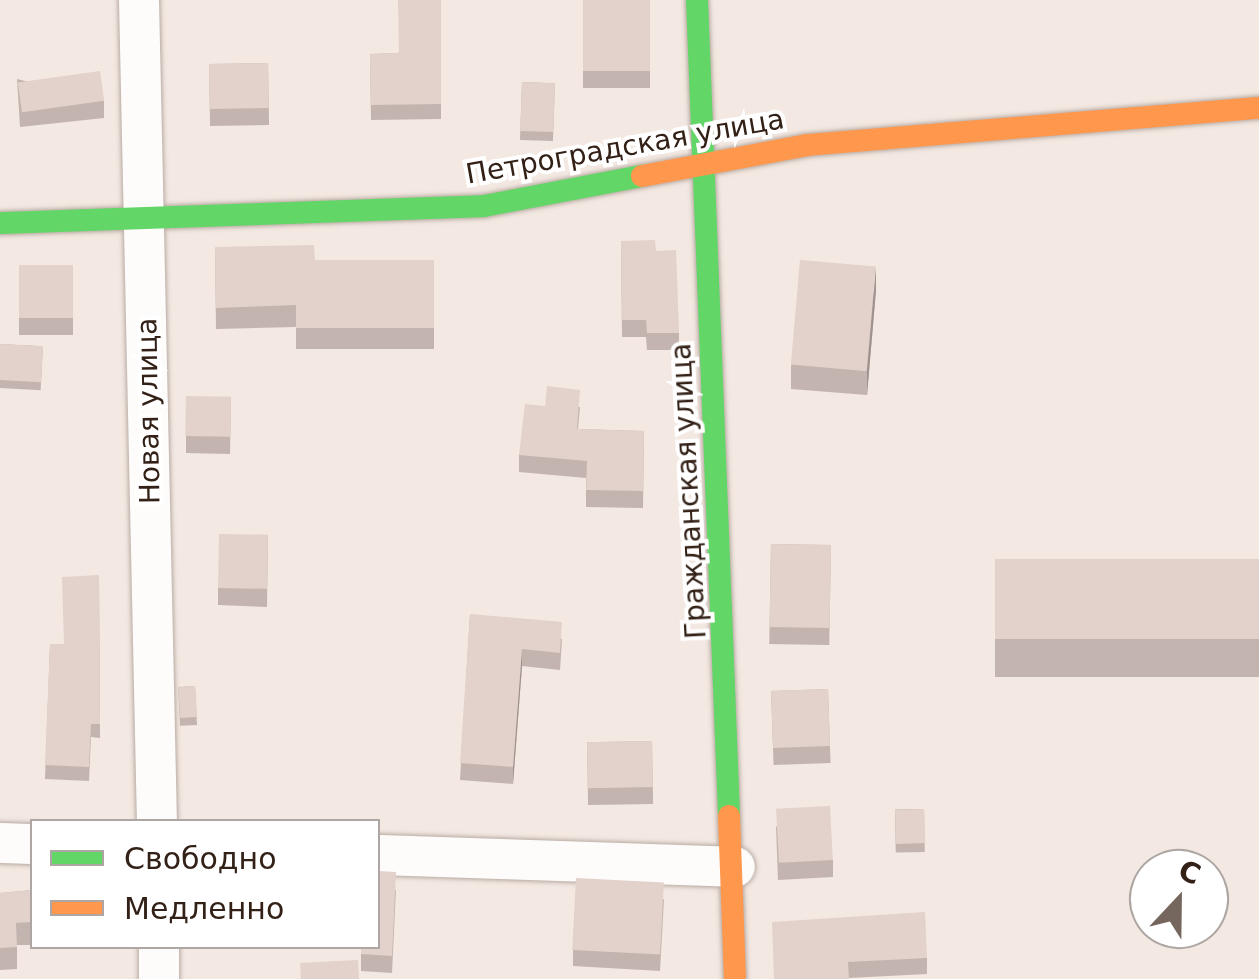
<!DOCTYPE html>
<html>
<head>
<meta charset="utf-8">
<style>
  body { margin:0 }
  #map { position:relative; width:1259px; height:979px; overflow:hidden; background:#f3e8e2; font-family:"DejaVu Sans",sans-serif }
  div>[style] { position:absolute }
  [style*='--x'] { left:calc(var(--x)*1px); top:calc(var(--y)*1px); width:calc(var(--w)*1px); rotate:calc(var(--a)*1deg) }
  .roads { filter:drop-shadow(0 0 2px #b9aca4) drop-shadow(0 0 2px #b9aca4) }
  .street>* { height:40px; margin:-20px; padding:0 20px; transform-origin:20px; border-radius:20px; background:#fdfcfb }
  .fast>* { height:22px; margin:-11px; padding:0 11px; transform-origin:11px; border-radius:11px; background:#63d668 }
  .slow>* { height:22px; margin:-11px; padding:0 11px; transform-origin:11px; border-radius:11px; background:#ff974d }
  .wall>* { inset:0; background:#c3b4af; transform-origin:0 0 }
  .shaded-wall>* { inset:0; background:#9f928e }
  .building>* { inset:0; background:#e3d1cb; transform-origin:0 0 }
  span { translate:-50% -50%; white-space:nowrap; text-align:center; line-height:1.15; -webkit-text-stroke:8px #fff; paint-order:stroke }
  .street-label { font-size:28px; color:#332117 }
  .legend { position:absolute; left:30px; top:819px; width:350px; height:130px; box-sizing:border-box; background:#fff; border:2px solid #ada6a2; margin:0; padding:12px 18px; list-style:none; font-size:30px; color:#332117 }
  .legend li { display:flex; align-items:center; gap:20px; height:50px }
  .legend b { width:50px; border:2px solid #ada6a2 }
  .north { position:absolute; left:1129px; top:849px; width:100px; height:100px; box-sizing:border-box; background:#fff; border:2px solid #ada6a2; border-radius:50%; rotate:22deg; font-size:28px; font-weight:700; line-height:40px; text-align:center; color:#332117 }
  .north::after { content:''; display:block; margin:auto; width:35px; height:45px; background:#76675e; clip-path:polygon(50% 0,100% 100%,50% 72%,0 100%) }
</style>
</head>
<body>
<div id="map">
  <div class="roads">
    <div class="street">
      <div style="--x:139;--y:0;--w:822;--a:88.75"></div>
      <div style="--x:0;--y:843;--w:32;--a:2"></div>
      <div style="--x:378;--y:855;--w:357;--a:1.9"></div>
      <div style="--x:159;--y:946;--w:33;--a:90"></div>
    </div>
    <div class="fast">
      <div style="--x:697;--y:0;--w:817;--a:87.75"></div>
      <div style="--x:0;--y:223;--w:484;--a:-2"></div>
      <div style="--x:484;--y:206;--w:161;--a:-10.8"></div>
    </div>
    <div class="slow">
      <div style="--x:642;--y:176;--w:168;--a:-10.6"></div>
      <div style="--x:807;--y:145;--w:454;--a:-4.7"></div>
      <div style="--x:729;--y:816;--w:163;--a:87.9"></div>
    </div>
  </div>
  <div class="wall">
    <div style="clip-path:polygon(441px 0,441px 119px,371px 120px,370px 54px,398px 53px)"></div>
    <div style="left:583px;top:0;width:67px;height:88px"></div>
    <div style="left:268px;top:63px;width:62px;height:59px;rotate:89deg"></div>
    <div style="clip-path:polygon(17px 79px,104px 101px,104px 118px,20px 127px)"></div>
    <div style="left:522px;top:82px;width:33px;height:58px;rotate:2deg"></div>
    <div style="clip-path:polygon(621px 241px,656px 251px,679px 333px,679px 350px,647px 350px,646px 337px,622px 337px)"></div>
    <div style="clip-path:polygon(215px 247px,315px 260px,434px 260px,434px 349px,296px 349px,296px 327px,216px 329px)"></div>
    <div style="left:19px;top:265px;width:54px;height:70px"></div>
    <div style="clip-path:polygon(876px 290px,867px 395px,791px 389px,791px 365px)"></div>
    <div style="left:0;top:344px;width:43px;height:44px;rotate:3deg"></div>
    <div style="clip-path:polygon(231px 397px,230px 454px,186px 453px,186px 436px)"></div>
    <div style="clip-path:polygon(545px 406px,580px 407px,578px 429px,644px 431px,643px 508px,586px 507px,586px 478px,519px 472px,519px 455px)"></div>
    <div style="clip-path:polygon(268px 535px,267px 607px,218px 605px,218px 588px)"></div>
    <div style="left:771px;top:544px;width:60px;height:100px;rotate:1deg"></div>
    <div style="left:1259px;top:559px;width:118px;height:264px;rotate:90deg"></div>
    <div style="clip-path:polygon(99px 575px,100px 738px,91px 737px,89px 781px,45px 779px,50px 644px,64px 644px)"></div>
    <div style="clip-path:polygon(470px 614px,562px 639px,560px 670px,522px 666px,513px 784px,460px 780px)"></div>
    <div style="left:195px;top:686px;width:39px;height:17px;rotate:87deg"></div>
    <div style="left:828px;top:689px;width:74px;height:57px;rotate:88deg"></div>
    <div style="left:652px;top:741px;width:63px;height:65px;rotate:89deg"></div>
    <div style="left:924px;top:809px;width:43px;height:29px;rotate:89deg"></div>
    <div style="clip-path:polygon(776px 826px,833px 860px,833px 877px,778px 880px)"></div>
    <div style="clip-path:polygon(396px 889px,392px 973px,361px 971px,361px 946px)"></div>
    <div style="clip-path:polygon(32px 890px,32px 945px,17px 945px,17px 969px,0 970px,0 893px)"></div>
    <div style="clip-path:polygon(664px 899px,660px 971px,573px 966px,573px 950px)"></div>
    <div style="clip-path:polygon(772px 922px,927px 958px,927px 974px,849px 978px)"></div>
  </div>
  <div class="shaded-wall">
    <div style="clip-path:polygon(876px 266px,876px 290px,867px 395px,867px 371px)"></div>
    <div style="clip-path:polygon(522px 649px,522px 666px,513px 784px,513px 767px)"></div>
  </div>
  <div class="building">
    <div style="clip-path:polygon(398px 0,441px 0,441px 104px,371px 105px,370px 54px,399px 53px)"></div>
    <div style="left:583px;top:0;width:67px;height:71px"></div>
    <div style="left:268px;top:63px;width:45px;height:59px;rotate:89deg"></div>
    <div style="left:100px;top:71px;width:30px;height:83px;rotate:82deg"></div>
    <div style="left:522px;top:82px;width:33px;height:49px;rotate:2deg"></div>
    <div style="clip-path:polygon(655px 240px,656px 251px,676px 250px,679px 333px,647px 333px,646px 320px,622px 320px,621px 241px)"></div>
    <div style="clip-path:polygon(314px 245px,315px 260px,434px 260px,434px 328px,296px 328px,296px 305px,216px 308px,215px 247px)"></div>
    <div style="left:800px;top:260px;width:76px;height:105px;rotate:5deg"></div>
    <div style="left:19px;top:265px;width:54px;height:53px"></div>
    <div style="left:0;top:344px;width:43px;height:36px;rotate:3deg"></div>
    <div style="clip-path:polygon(547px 386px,580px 390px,577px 429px,644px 431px,643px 491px,586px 490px,587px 461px,519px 455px,525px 404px,545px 406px)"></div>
    <div style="left:186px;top:396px;width:45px;height:40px;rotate:1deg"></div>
    <div style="left:219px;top:534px;width:49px;height:54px;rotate:1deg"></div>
    <div style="left:771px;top:544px;width:60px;height:83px;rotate:1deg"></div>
    <div style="left:1259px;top:559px;width:80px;height:264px;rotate:90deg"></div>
    <div style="clip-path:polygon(99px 575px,100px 724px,91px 724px,89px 767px,45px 765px,50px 644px,64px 644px,62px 577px)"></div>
    <div style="clip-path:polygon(470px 614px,562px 622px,560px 653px,522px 649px,513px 767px,460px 763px)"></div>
    <div style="left:195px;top:686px;width:31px;height:17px;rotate:86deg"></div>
    <div style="left:828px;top:689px;width:57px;height:57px;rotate:88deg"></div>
    <div style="left:652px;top:741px;width:46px;height:65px;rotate:89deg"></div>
    <div style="left:830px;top:806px;width:54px;height:54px;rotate:87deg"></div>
    <div style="left:924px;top:809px;width:34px;height:29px;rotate:88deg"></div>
    <div style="clip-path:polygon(378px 871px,396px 872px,392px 956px,361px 954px,361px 946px,378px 946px)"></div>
    <div style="left:576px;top:878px;width:88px;height:72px;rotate:3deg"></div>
    <div style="clip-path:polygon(32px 890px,32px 922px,16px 923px,17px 947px,0 948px,0 893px)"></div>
    <div style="clip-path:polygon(925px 912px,927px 958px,848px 962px,849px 979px,774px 979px,772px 922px)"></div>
    <div style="left:358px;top:960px;width:19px;height:58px;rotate:87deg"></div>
  </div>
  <div class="street-label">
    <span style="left:625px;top:147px;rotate:-10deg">Петроградская улица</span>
    <span style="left:149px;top:411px;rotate:-91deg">Новая улица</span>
    <span style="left:689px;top:491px;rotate:-93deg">Гражданская улица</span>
  </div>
  <ul class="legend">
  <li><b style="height:12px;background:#63d668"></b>Свободно</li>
  <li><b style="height:12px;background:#ff974d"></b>Медленно</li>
  </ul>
  <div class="north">С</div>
</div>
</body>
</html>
